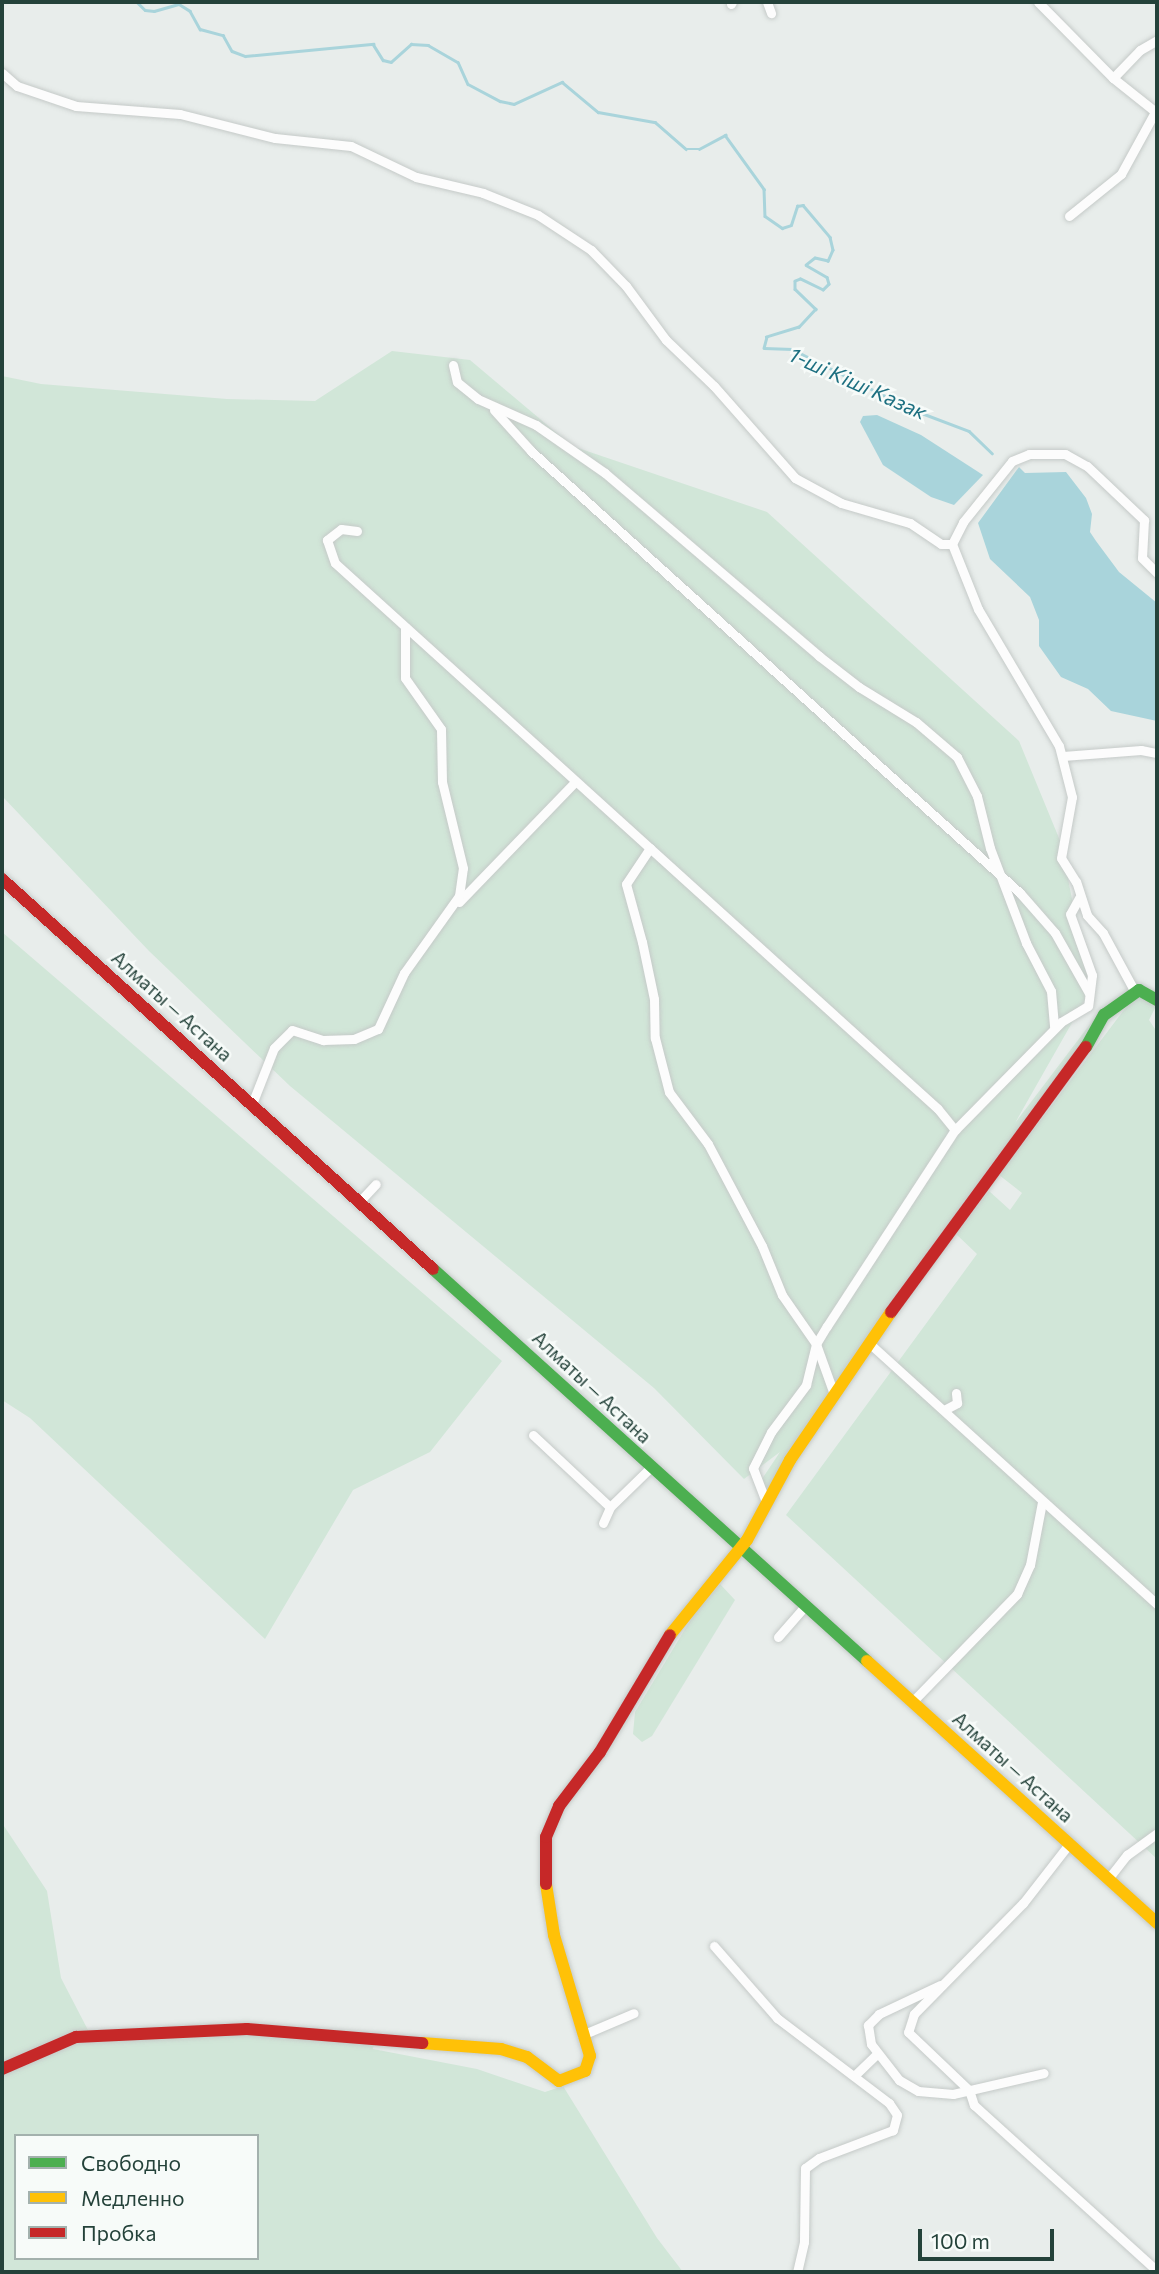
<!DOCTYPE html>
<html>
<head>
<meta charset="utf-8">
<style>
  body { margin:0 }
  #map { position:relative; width:1159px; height:2274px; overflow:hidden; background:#e8edeb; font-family:Commissioner,sans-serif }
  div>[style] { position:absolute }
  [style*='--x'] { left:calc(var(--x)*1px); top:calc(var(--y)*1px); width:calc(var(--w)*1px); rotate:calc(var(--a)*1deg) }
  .green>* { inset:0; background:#d1e6d8 }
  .water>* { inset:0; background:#a9d4db }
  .stream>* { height:2.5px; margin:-1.25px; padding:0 1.25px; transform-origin:1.25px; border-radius:1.25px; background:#a9d4db }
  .roads { filter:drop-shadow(0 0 2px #c5cac8) drop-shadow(0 0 2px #c5cac8) }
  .street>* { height:9px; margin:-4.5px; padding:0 4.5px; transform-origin:4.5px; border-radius:4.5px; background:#fcfcfc }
  .fast>* { height:12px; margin:-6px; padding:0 6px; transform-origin:6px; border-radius:6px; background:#4caf50 }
  .slow>* { height:12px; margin:-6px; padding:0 6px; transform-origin:6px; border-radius:6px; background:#ffc107 }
  .jam>* { height:12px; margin:-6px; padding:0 6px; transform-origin:6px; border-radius:6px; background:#c62828 }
  span { translate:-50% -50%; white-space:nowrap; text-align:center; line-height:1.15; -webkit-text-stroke:5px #f7fbf9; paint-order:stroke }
  .street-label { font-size:19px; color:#24423a }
  .water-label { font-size:21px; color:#1c6f80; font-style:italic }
  .frame { position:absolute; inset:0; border:4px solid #24423a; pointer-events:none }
  .legend { position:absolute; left:14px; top:2134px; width:245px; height:126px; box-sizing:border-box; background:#f7fbf9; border:2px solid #a3b1ad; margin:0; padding:9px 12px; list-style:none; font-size:21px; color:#24423a }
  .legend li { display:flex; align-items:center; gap:14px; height:35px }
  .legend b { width:35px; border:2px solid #a3b1ad }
  .scale { position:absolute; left:918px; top:2229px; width:136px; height:32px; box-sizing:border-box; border:4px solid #24423a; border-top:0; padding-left:9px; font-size:21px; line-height:24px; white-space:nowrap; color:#24423a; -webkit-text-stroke:5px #f7fbf9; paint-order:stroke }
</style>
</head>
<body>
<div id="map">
  <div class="green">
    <div style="clip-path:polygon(392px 351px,470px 360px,572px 446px,767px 512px,1019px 741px,1061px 843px,1090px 991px,1015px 1123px,1094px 1019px,1102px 1021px,989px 1168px,770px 1499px,762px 1479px,780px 1452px,744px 1479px,654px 1388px,290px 1086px,149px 951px,2px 796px,2px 376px,41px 384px,227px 399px,315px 401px)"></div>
    <div style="clip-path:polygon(2px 932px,502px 1361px,430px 1452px,353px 1490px,265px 1639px,30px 1418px,2px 1400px)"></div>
    <div style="clip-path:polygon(1136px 994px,1157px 1004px,1149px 1020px,1157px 1032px,1157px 1859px,786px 1515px,977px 1254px,956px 1234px,979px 1203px,989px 1191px,1010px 1210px,1022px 1193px,999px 1175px)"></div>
    <div style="clip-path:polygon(720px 1584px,735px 1600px,652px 1736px,642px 1742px,633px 1734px,635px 1712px,696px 1611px)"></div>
    <div style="clip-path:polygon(evenodd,2px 1823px,47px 1891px,61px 1978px,89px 2032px,233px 2029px,375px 2039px,373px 2049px,477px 2069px,545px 2092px,563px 2086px,657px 2238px,683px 2272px,2px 2272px,2px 1823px,16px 2136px,257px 2136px,257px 2258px,16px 2258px,16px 2136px)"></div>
  </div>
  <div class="water">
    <div style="clip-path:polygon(877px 415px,921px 435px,983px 475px,954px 505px,931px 497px,883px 465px,860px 422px,863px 416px)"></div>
    <div style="clip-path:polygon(1019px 467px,1025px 473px,1066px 472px,1086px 498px,1092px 514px,1090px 532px,1096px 541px,1119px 572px,1157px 603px,1157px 721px,1111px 711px,1088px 689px,1061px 677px,1039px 646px,1039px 620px,1030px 597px,990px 559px,978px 523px)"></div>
  </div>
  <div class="stream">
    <div style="--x:137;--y:2;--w:11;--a:45"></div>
    <div style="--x:145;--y:10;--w:9;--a:6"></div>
    <div style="--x:154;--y:11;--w:26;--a:-16"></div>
    <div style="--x:179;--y:4;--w:13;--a:32"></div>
    <div style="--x:190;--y:11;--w:21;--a:61"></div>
    <div style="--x:200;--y:29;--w:24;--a:15"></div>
    <div style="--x:223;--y:35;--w:18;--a:61"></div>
    <div style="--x:232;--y:51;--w:14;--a:21"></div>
    <div style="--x:245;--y:56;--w:129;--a:-5.4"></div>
    <div style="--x:373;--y:44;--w:19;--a:58"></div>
    <div style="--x:383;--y:60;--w:8;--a:14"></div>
    <div style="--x:391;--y:62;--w:27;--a:-42"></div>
    <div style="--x:411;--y:44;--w:17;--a:3"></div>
    <div style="--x:428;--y:45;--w:34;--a:30"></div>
    <div style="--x:458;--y:62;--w:24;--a:66"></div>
    <div style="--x:468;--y:84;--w:36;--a:28"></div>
    <div style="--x:500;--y:101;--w:14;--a:12"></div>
    <div style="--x:514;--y:104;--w:53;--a:-24.6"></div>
    <div style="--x:562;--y:82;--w:47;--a:39.8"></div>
    <div style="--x:598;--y:112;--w:58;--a:10"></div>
    <div style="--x:655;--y:122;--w:41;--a:41.1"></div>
    <div style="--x:686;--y:149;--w:13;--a:0"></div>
    <div style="--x:699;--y:149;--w:30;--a:-28"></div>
    <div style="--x:725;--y:135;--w:67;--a:54.2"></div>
    <div style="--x:764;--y:189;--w:27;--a:88"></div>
    <div style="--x:765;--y:216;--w:21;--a:35"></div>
    <div style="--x:782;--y:228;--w:9;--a:-18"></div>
    <div style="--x:791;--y:225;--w:20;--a:-72"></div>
    <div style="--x:797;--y:206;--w:6;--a:-9"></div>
    <div style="--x:803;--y:205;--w:42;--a:49.8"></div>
    <div style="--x:830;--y:237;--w:13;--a:77"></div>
    <div style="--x:833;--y:250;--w:12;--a:114"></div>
    <div style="--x:828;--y:261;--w:13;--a:-167"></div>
    <div style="--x:815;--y:258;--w:11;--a:142"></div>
    <div style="--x:806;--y:265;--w:24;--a:30"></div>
    <div style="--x:827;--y:277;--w:7;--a:74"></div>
    <div style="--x:829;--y:284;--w:8;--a:135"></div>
    <div style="--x:823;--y:290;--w:25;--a:-154"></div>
    <div style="--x:800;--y:279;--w:5;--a:158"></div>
    <div style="--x:795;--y:281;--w:8;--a:90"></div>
    <div style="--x:795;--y:289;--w:29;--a:44"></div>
    <div style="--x:816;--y:309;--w:25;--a:133"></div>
    <div style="--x:799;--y:327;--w:34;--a:163"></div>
    <div style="--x:767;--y:337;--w:11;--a:105"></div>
    <div style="--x:764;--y:348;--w:28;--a:2"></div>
    <div style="--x:792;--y:349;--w:133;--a:26.8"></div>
    <div style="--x:911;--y:409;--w:62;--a:20.8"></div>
    <div style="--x:969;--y:431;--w:32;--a:44"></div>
  </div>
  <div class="roads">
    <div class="street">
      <div style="--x:767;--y:2;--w:12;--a:70"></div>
      <div style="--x:1038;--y:2;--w:107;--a:45.4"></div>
      <div style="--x:1113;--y:78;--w:56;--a:38.5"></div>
      <div style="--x:731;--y:4;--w:2;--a:-63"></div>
      <div style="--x:2;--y:73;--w:20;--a:41"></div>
      <div style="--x:17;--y:86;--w:62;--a:18.7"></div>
      <div style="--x:76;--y:106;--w:104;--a:4.4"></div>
      <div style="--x:180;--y:114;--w:98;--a:14.2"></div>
      <div style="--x:275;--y:138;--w:76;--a:6"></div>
      <div style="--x:351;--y:146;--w:72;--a:25.5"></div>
      <div style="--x:416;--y:177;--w:69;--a:13.4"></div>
      <div style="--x:483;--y:193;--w:59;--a:21.8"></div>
      <div style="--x:538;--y:215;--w:64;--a:33.4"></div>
      <div style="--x:591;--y:250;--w:50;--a:45.8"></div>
      <div style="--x:626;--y:286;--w:67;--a:53.5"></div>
      <div style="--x:666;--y:340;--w:66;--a:43.8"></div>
      <div style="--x:714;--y:386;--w:123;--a:48.6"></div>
      <div style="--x:795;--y:478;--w:52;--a:28.5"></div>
      <div style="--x:841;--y:503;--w:72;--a:16.2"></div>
      <div style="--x:910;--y:523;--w:37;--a:34"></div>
      <div style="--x:941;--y:544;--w:11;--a:0"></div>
      <div style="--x:1113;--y:78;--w:39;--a:-46"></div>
      <div style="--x:1140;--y:50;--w:20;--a:-30"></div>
      <div style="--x:1069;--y:216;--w:67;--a:-38.9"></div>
      <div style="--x:1121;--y:174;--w:71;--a:-61.3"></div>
      <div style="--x:453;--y:365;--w:17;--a:77"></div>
      <div style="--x:457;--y:382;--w:27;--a:39"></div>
      <div style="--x:478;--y:399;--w:64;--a:24.1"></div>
      <div style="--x:536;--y:425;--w:84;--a:34.8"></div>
      <div style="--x:605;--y:473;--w:282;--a:40.5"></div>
      <div style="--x:819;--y:656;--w:51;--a:37.8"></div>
      <div style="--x:859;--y:687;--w:67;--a:31.6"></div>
      <div style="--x:916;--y:722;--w:54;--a:40.5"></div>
      <div style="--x:957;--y:757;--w:44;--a:62.9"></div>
      <div style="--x:977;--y:796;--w:54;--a:76"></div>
      <div style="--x:990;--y:848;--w:102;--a:69.2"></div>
      <div style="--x:1026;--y:943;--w:54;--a:62.5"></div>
      <div style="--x:1051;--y:991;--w:37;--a:85"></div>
      <div style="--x:494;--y:410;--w:55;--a:47.9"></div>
      <div style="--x:531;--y:451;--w:659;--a:42.11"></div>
      <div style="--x:1020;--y:893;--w:53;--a:48.8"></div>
      <div style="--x:1055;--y:933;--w:69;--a:60.5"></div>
      <div style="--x:357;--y:531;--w:16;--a:-173"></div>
      <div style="--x:341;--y:529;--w:18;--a:142"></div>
      <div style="--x:327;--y:540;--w:24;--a:71"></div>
      <div style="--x:335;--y:563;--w:813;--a:42.16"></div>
      <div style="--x:938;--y:1109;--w:27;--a:51"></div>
      <div style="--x:1063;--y:756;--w:78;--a:-4.4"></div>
      <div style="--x:1141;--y:750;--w:16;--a:11"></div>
      <div style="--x:650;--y:848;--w:43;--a:123.7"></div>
      <div style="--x:626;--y:884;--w:60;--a:74.6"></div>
      <div style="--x:642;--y:942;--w:58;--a:78.1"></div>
      <div style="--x:654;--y:999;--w:39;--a:89"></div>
      <div style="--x:655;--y:1038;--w:56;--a:75.5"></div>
      <div style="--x:669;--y:1092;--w:65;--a:53.1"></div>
      <div style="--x:708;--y:1144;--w:115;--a:62.1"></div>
      <div style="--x:762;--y:1246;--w:53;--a:67.8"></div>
      <div style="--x:782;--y:1295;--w:60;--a:55.2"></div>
      <div style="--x:816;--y:1344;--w:53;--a:70.2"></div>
      <div style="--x:1079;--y:898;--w:18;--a:119"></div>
      <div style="--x:1070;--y:914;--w:65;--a:70.2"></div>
      <div style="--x:1092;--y:975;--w:31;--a:97"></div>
      <div style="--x:459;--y:902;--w:167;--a:-46"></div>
      <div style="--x:1135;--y:992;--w:67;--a:-118.5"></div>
      <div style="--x:1103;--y:933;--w:24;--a:-132"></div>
      <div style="--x:1087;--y:915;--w:35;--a:-108"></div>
      <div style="--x:1076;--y:882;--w:28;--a:-122"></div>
      <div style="--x:1061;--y:858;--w:62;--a:-79.8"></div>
      <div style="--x:1072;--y:797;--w:53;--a:-104.3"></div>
      <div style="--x:1059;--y:746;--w:159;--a:-120.6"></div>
      <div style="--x:978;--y:609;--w:70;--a:-111.8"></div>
      <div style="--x:952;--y:544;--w:25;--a:-63"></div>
      <div style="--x:963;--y:522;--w:78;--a:-51.2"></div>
      <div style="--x:1012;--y:461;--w:18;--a:-22"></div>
      <div style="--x:1029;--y:454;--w:36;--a:0"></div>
      <div style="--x:1065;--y:454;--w:25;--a:29"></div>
      <div style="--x:1087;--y:466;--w:79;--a:43.5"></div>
      <div style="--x:1144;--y:520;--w:38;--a:93"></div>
      <div style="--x:1142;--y:558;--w:21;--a:45"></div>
      <div style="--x:252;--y:1104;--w:60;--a:-68.6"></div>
      <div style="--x:274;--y:1048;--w:25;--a:-45"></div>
      <div style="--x:292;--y:1030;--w:33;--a:18"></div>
      <div style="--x:323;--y:1040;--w:31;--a:-2"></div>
      <div style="--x:354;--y:1039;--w:26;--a:-23"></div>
      <div style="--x:378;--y:1029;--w:62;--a:-65.1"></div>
      <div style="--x:404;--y:973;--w:95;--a:-54.5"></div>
      <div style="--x:459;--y:896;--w:28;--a:-82"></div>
      <div style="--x:463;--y:868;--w:89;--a:-103.7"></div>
      <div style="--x:442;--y:782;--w:53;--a:-91.1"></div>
      <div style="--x:441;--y:729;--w:62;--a:-125.2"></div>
      <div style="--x:405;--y:678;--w:51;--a:-90"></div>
      <div style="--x:360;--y:1201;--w:23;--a:-47"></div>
      <div style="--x:869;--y:1343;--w:389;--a:42.2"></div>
      <div style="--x:944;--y:1410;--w:15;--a:-28"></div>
      <div style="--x:957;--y:1403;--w:10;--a:-96"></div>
      <div style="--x:533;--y:1435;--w:105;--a:43.1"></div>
      <div style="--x:610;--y:1507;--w:57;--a:-44.3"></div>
      <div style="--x:766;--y:1502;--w:36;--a:-111"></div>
      <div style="--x:753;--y:1468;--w:40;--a:-63.4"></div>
      <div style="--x:771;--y:1432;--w:59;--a:-53.3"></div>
      <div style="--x:806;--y:1385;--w:42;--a:-76.3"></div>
      <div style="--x:816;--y:1344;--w:21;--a:-59"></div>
      <div style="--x:827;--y:1326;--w:234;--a:-56.9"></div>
      <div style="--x:955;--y:1130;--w:151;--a:-45.5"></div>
      <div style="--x:1061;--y:1022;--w:31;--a:-31"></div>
      <div style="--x:603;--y:1523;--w:17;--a:-66"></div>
      <div style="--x:778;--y:1637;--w:41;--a:-48.9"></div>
      <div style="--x:912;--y:1702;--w:151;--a:-45.8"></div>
      <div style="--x:1017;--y:1594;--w:32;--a:-66"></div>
      <div style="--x:1030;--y:1565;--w:64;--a:-79.2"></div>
      <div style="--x:1069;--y:1844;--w:75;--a:127.9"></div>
      <div style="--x:1023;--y:1903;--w:156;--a:134.5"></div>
      <div style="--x:914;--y:2014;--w:19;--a:108"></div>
      <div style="--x:908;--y:2032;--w:84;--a:43.6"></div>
      <div style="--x:969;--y:2090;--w:16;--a:72"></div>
      <div style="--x:974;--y:2105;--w:247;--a:42.2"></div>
      <div style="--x:1108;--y:1879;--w:31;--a:-52"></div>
      <div style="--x:1127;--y:1855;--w:37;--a:-36"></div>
      <div style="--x:714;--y:1946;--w:96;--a:48.8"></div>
      <div style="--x:777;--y:2018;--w:141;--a:37.2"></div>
      <div style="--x:889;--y:2103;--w:14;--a:56"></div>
      <div style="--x:897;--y:2115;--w:16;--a:105"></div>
      <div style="--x:893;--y:2130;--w:79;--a:159.3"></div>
      <div style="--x:819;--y:2158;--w:17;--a:144"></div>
      <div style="--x:805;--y:2168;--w:74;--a:90.8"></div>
      <div style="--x:804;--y:2242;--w:31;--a:103"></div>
      <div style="--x:940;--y:1985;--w:68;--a:154.6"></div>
      <div style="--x:879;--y:2014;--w:16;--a:135"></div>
      <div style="--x:868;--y:2025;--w:19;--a:81"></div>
      <div style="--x:871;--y:2044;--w:46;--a:52.1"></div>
      <div style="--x:899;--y:2080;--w:22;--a:30"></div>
      <div style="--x:918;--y:2091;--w:35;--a:5"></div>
      <div style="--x:953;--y:2094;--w:93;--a:-13"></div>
      <div style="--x:582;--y:2035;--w:56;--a:-22.9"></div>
      <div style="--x:854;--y:2076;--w:32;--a:-44"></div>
    </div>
    <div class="fast">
      <div style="--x:1086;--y:1047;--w:37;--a:-61"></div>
      <div style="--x:1104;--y:1015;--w:43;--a:-35.5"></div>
      <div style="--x:1139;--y:990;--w:21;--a:29"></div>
      <div style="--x:433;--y:1269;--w:585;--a:42.09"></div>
    </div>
    <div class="slow">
      <div style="--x:670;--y:1635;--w:122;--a:-51"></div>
      <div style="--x:747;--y:1540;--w:91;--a:-61.7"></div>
      <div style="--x:790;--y:1460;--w:179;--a:-55.7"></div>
      <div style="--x:867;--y:1661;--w:391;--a:42.1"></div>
      <div style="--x:422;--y:2043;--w:79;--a:4.3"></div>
      <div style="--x:501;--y:2049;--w:27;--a:17"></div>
      <div style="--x:527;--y:2057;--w:40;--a:37"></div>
      <div style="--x:559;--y:2081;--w:28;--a:-21"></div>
      <div style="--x:585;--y:2071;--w:16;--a:-72"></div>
      <div style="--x:590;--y:2056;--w:126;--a:-106.6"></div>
      <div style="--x:554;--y:1935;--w:52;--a:-98.9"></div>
    </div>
    <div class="jam">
      <div style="--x:2;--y:879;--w:581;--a:42.14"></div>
      <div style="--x:891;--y:1312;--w:329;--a:-53.7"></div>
      <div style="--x:546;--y:1884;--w:47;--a:-90"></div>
      <div style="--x:546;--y:1837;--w:34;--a:-67"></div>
      <div style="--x:559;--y:1806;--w:68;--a:-52.8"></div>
      <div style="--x:600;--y:1752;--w:136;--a:-59.1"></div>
      <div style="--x:2;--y:2069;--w:81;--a:-23.4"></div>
      <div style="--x:76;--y:2037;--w:171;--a:-2.7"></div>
      <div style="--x:247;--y:2029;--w:176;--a:4.6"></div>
    </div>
  </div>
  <div class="street-label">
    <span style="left:172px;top:1006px;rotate:42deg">Алматы — Астана</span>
    <span style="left:592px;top:1387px;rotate:43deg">Алматы — Астана</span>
    <span style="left:1013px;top:1767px;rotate:42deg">Алматы — Астана</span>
  </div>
  <div class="water-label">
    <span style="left:858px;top:383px;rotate:24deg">1-ші Кіші Казак</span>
  </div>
  <div class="frame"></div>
  <ul class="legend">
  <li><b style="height:9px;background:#4caf50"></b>Свободно</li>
  <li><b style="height:9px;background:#ffc107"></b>Медленно</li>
  <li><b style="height:9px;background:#c62828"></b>Пробка</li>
  </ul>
  <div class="scale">100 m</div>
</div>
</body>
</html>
